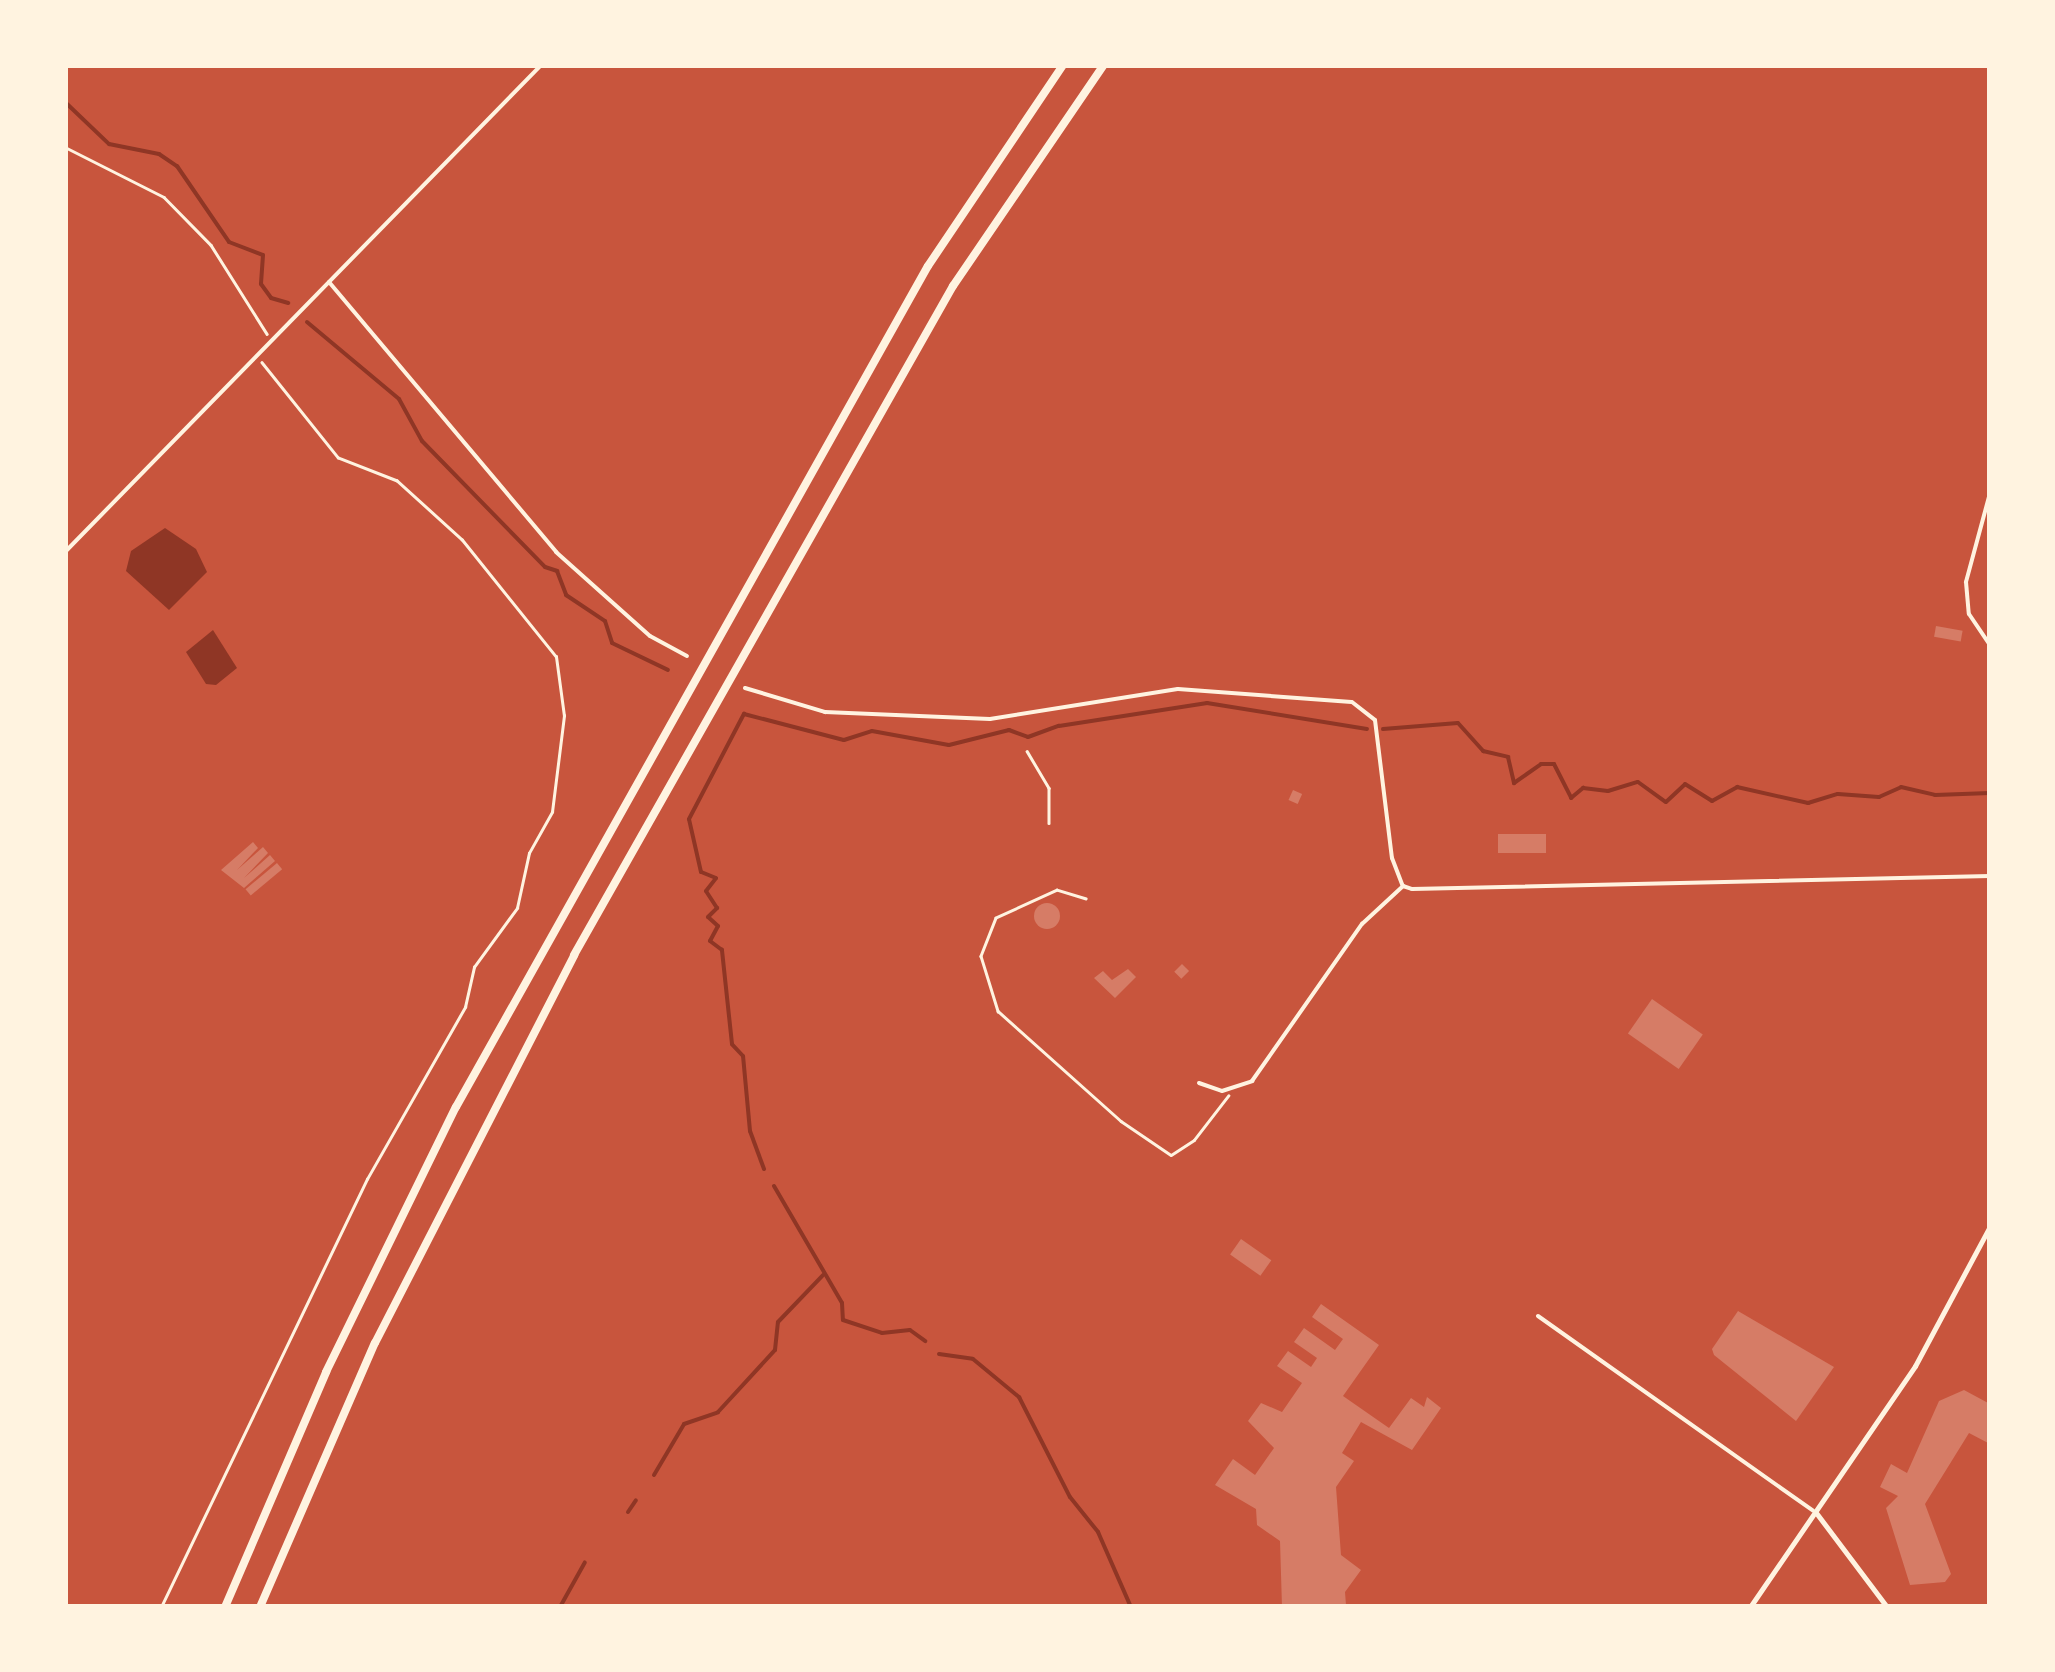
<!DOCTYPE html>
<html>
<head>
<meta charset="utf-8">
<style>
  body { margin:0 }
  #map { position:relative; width:2055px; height:1672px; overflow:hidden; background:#c8553d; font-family:Literata,serif }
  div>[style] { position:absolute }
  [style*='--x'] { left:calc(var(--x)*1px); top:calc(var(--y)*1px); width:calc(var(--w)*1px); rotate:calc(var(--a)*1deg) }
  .water>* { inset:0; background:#8f3625 }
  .stream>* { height:4px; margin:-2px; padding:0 2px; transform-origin:2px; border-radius:2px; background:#8f3625 }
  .building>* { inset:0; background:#d67c66; transform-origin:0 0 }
  .round { border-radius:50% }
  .path>* { height:2.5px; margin:-1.25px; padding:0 1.25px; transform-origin:1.25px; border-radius:1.25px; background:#fff3e0 }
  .minor>* { height:4px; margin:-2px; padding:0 2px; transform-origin:2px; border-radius:2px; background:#fff3e0 }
  .tertiary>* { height:5px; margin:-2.5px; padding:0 2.5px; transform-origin:2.5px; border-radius:2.5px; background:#fff3e0 }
  .motorway>* { height:8px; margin:-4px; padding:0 4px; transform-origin:4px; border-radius:4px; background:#fff3e0 }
  span { translate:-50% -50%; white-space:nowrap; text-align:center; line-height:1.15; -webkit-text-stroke:10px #fff3e0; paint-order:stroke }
  .frame { position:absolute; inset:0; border:68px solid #fff3e0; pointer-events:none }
</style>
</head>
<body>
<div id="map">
  <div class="water">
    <div style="clip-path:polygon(165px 528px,196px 549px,207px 572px,169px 610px,126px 571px,131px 551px)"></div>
    <div style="clip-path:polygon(213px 630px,237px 668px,216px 685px,206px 684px,186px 652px)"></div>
  </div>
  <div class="stream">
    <div style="--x:65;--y:102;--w:61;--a:43.7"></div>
    <div style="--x:109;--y:144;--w:51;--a:11.3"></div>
    <div style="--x:159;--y:154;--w:22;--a:34"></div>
    <div style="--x:177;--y:166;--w:92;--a:55.6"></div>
    <div style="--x:229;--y:242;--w:36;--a:21"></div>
    <div style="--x:263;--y:255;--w:29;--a:94"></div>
    <div style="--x:261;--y:284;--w:17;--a:54"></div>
    <div style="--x:271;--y:298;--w:18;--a:16"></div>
    <div style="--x:307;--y:322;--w:120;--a:39.9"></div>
    <div style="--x:399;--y:399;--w:48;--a:61.3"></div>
    <div style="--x:422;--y:441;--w:176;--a:45.7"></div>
    <div style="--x:545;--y:567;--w:13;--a:18"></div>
    <div style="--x:557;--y:571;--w:26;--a:69"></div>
    <div style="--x:566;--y:595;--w:47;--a:33.7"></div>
    <div style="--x:605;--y:621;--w:23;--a:72"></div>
    <div style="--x:612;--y:643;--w:62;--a:25.7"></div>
    <div style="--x:1383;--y:729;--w:75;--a:-4.6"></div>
    <div style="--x:1458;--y:723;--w:38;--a:48"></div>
    <div style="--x:1483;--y:751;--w:26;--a:13"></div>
    <div style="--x:1508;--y:757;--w:27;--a:77"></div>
    <div style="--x:1514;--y:783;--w:33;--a:-35"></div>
    <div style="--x:1541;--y:764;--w:13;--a:0"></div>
    <div style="--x:1554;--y:764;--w:38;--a:63"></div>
    <div style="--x:1571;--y:798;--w:16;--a:-40"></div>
    <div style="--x:1583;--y:788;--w:25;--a:7"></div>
    <div style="--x:1608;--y:791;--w:31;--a:-17"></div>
    <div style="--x:1638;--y:782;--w:34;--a:36"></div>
    <div style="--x:1666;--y:802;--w:26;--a:-43"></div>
    <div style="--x:1685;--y:784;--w:32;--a:32"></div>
    <div style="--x:1712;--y:801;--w:29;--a:-29"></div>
    <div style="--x:1737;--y:787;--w:73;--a:12.7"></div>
    <div style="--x:1808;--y:803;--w:31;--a:-17"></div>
    <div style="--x:1838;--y:794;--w:41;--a:4.2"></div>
    <div style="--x:1879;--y:797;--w:24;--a:-24"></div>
    <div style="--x:1901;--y:787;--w:35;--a:13"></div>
    <div style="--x:1935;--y:795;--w:55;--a:-2.1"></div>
    <div style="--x:764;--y:1169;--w:40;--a:-110.2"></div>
    <div style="--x:750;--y:1131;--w:75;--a:-95.3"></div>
    <div style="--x:743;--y:1056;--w:16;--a:-133"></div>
    <div style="--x:732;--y:1044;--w:95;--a:-96.1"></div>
    <div style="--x:722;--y:950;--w:15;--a:-143"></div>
    <div style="--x:710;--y:941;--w:17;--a:-62"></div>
    <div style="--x:718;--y:926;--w:13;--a:-138"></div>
    <div style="--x:708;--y:917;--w:13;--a:-45"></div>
    <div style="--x:717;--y:908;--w:20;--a:-123"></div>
    <div style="--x:706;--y:891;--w:16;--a:-52"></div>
    <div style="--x:716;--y:878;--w:16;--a:-158"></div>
    <div style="--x:701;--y:872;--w:54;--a:-102.8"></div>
    <div style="--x:689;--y:819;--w:119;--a:-62.4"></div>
    <div style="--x:744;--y:714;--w:103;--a:14.6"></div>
    <div style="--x:844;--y:740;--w:29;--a:-18"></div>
    <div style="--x:872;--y:731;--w:78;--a:10.3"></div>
    <div style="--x:949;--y:745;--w:62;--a:-14"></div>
    <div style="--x:1009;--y:730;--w:20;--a:20"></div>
    <div style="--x:1028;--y:737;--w:33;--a:-20"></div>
    <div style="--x:1059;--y:726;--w:150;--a:-8.8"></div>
    <div style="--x:1207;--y:703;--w:162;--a:9.2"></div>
    <div style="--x:774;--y:1186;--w:135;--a:59.8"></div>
    <div style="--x:842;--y:1303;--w:17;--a:87"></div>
    <div style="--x:843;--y:1320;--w:41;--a:18.4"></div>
    <div style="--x:882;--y:1333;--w:28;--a:-6"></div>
    <div style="--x:910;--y:1330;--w:19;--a:36"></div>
    <div style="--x:939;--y:1354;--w:34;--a:8"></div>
    <div style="--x:973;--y:1359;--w:60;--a:39.6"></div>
    <div style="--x:1019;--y:1397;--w:112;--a:63"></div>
    <div style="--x:1070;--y:1497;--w:45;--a:51.3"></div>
    <div style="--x:1098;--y:1532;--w:82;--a:66.3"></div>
    <div style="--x:654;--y:1475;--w:59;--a:-59.5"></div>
    <div style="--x:684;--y:1424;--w:36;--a:-19"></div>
    <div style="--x:718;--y:1412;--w:84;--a:-47.4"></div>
    <div style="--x:775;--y:1350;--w:28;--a:-84"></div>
    <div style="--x:778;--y:1322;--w:65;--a:-46.2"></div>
    <div style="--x:628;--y:1512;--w:14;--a:-56"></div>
    <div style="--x:560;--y:1607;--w:51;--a:-60.9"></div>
  </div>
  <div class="building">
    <div style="left:1936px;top:626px;width:27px;height:11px;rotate:10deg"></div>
    <div style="left:1293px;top:790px;width:10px;height:11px;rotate:24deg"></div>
    <div style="left:1546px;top:834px;width:19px;height:48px;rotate:90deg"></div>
    <div style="clip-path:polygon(253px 842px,258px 848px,237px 870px,263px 847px,268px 853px,244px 878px,270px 855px,275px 861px,244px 888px,221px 870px)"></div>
    <div style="left:277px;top:863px;width:8px;height:41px;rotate:50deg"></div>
    <div class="round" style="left:1034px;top:903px;width:26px;height:26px"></div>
    <div style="left:1182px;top:964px;width:10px;height:11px;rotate:45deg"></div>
    <div style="clip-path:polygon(1128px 969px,1136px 977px,1115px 998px,1094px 978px,1103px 971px,1112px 980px)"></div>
    <div style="left:1652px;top:999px;width:62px;height:42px;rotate:35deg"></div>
    <div style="left:1241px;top:1239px;width:37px;height:19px;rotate:35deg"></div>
    <div style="clip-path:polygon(1321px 1304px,1379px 1345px,1343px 1396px,1389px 1428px,1411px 1398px,1424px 1407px,1427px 1397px,1441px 1408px,1412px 1450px,1361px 1422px,1342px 1453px,1354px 1461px,1336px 1487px,1341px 1555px,1361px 1570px,1345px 1592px,1346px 1605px,1282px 1607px,1280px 1541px,1257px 1525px,1256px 1509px,1215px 1485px,1233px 1459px,1255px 1475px,1274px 1448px,1248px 1421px,1261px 1403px,1282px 1412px,1302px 1383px,1277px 1366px,1288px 1351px,1311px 1367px,1317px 1358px,1294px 1342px,1304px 1328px,1335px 1350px,1343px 1339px,1312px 1317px)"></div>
    <div style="clip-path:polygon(1738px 1311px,1834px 1367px,1796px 1421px,1714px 1355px,1712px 1349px)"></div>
    <div style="clip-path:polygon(1964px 1390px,1990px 1404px,1990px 1444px,1969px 1433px,1925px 1504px,1951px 1574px,1945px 1582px,1910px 1585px,1886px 1508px,1898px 1496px,1880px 1487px,1891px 1464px,1907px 1473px,1939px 1401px)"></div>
  </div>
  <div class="path">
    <div style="--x:65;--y:147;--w:111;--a:26.8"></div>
    <div style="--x:164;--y:197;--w:67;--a:45.6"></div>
    <div style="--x:211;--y:245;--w:105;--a:57.8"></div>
    <div style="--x:1027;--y:751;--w:43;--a:59.3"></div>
    <div style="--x:1049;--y:788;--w:35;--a:90"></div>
    <div style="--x:1086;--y:899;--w:30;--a:-163"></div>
    <div style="--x:1057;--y:890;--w:67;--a:155.3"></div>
    <div style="--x:996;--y:918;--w:41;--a:111.5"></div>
    <div style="--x:981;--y:956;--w:58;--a:72.8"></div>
    <div style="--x:998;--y:1011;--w:165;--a:41.8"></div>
    <div style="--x:1121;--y:1121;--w:60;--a:34.2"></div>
    <div style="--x:1171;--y:1155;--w:27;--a:-33"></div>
    <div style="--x:1194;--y:1140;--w:56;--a:-52.3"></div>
    <div style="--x:161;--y:1607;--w:475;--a:-64.3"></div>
    <div style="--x:367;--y:1179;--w:198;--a:-60.3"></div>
    <div style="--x:465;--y:1007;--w:41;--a:-77.3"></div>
    <div style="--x:474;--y:967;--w:73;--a:-53.9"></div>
    <div style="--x:517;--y:908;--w:56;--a:-77.7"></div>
    <div style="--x:529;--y:853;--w:47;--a:-60.7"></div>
    <div style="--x:552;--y:812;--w:97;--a:-82.9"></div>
    <div style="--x:564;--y:716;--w:60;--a:-97.7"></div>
    <div style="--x:556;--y:657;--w:150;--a:-128.8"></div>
    <div style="--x:462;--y:540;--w:88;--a:-137.8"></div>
    <div style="--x:397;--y:481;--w:63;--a:-158.7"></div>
    <div style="--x:338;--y:458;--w:122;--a:-128.7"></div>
  </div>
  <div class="minor">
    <div style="--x:329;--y:282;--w:353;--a:49.9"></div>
    <div style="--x:556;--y:552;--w:126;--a:41.8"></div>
    <div style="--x:650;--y:636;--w:42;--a:28.4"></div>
    <div style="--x:1990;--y:493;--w:92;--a:105.1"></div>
    <div style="--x:1966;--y:582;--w:32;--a:85"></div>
    <div style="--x:1969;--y:614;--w:37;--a:56"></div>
    <div style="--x:65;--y:552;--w:681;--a:-45.65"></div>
    <div style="--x:745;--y:688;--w:84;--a:16.7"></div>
    <div style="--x:825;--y:712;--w:165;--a:2.4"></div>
    <div style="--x:990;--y:719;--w:190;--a:-9.1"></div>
    <div style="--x:1178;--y:689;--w:174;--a:4.3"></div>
    <div style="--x:1352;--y:702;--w:29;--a:38"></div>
    <div style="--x:1375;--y:720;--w:139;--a:83"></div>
    <div style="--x:1392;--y:858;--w:30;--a:69"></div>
    <div style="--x:1403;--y:886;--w:9;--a:18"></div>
    <div style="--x:1412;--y:889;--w:578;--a:-1.29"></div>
    <div style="--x:1199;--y:1083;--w:24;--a:19"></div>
    <div style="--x:1222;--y:1091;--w:32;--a:-18"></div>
    <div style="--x:1252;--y:1081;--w:192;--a:-55"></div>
    <div style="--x:1362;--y:924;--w:56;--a:-42.8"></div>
    <div style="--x:1538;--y:1316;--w:337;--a:35.3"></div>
    <div style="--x:1985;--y:1607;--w:5;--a:-11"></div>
  </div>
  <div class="tertiary">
    <div style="--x:1817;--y:1514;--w:116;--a:53"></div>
    <div style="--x:1750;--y:1607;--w:292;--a:-55.6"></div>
    <div style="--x:1915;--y:1366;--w:159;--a:-61.8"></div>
  </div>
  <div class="motorway">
    <div style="--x:225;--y:1607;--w:256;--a:-66.7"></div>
    <div style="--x:326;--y:1372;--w:295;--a:-63.9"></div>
    <div style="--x:456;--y:1107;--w:964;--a:-60.7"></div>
    <div style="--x:928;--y:266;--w:242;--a:-56.1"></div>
    <div style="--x:260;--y:1607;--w:288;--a:-66.5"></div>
    <div style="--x:375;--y:1343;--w:436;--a:-62.8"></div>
    <div style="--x:574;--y:955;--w:769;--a:-60.47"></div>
    <div style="--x:953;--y:286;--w:268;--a:-55.7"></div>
  </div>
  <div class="frame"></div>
</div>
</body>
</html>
